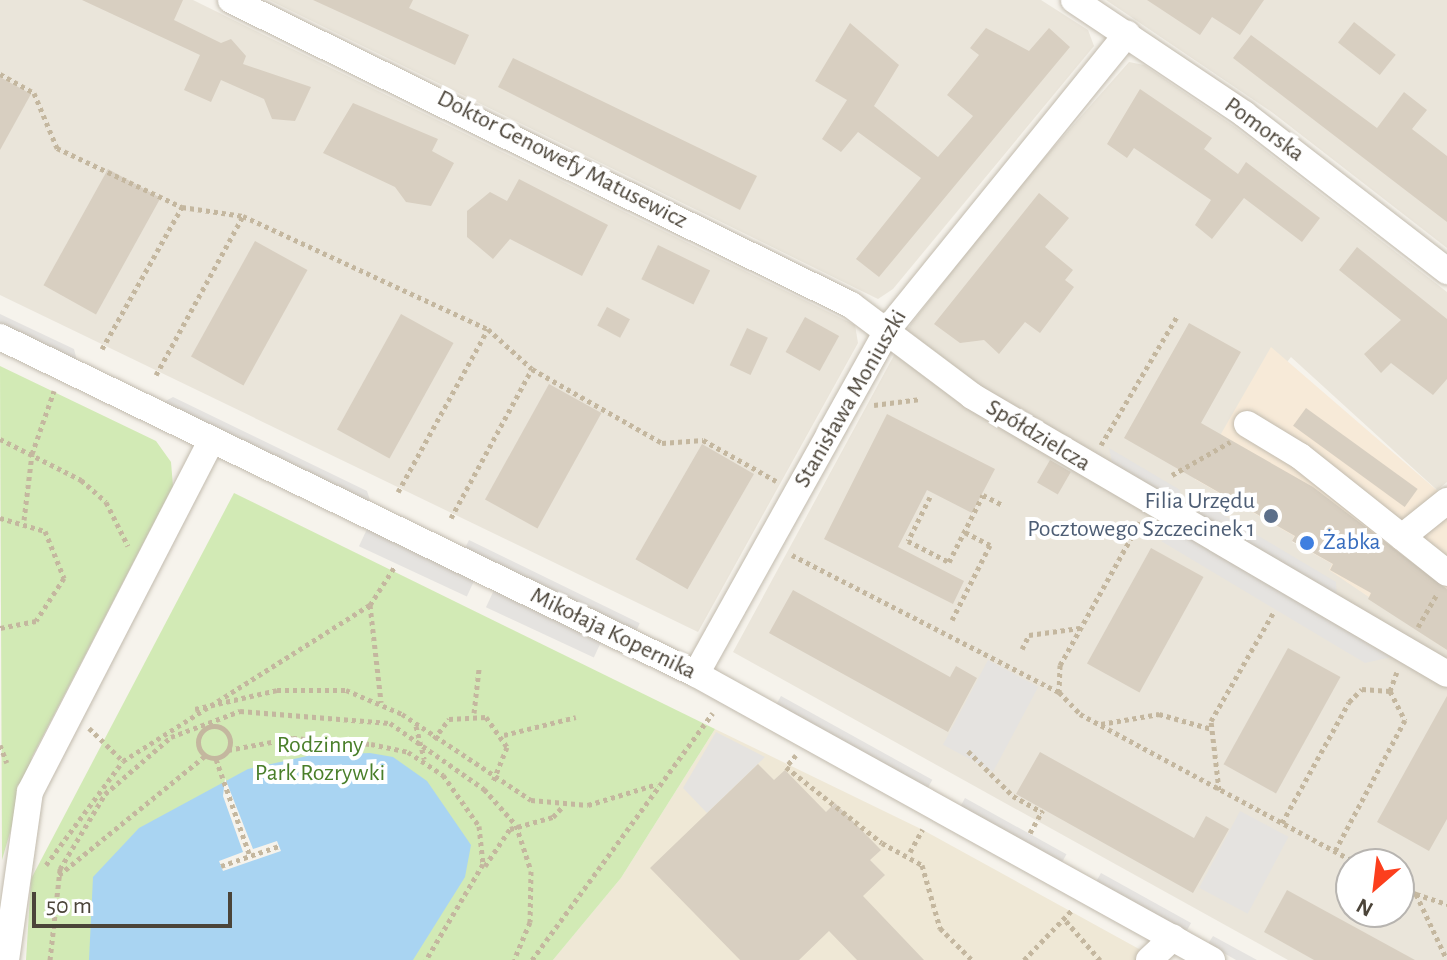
<!DOCTYPE html>
<html>
<head>
<meta charset="utf-8">
<style>
  body { margin:0 }
  #map { position:relative; width:1447px; height:960px; overflow:hidden; background:#f6f3ec; font-family:"Alegreya Sans",sans-serif }
  div>[style] { position:absolute }
  [style*='--x'] { left:calc(var(--x)*1px); top:calc(var(--y)*1px); width:calc(var(--w)*1px); rotate:calc(var(--a)*1deg) }
  .residential>* { inset:0; background:#eae5da }
  .commercial>* { inset:0; background:#f7ead8 }
  .education>* { inset:0; background:#efe8d6 }
  .green>* { inset:0; background:#d2eab5 }
  .parking>* { inset:0; background:#e5e3e0; transform-origin:0 0 }
  .water>* { inset:0; background:#a9d4f2 }
  .pier>* { inset:0; background:#f6f3ec }
  .building>* { inset:0; background:#d8cfc1; transform-origin:0 0 }
  .path>* { height:5px; margin-top:-2.5px; transform-origin:0; background:repeating-linear-gradient(90deg,#c4b79f 0 4px,transparent 0 8px) }
  .path>.ring { margin:-2.5px; padding:0; box-sizing:content-box; background:none; border:5px solid #c4b79f; border-radius:50% }
  .roads { filter:drop-shadow(0 0 2px #c2bbae) drop-shadow(0 0 2px #c2bbae) }
  .minor>* { height:26px; margin:-13px; padding:0 13px; transform-origin:13px; border-radius:13px; background:#fff }
  .dots>* { width:22px; height:22px; translate:-50% -50%; box-sizing:border-box; border:4px solid #fff; border-radius:50% }
  span { translate:-50% -50%; white-space:nowrap; text-align:center; line-height:1.15; -webkit-text-stroke:8px #fff; paint-order:stroke }
  .street-label { font-size:24px; color:#4b4439 }
  .service-label { font-size:24px; color:#4e5e75 }
  .right { translate:-100% -50%; text-align:right }
  .shop-label { font-size:24px; color:#366cbe }
  .left { translate:0 -50%; text-align:left }
  .park-label { font-size:24px; color:#4a7f2a }
  .north { position:absolute; left:1335px; top:848px; width:80px; height:80px; box-sizing:border-box; background:#fff; border:2px solid #b7b4b0; border-radius:50%; rotate:208deg; font-size:22px; font-weight:700; line-height:32px; text-align:center; color:#4b4439 }
  .north::after { content:''; display:block; margin:auto; width:28px; height:36px; background:#fc3f1d; clip-path:polygon(50% 0,100% 100%,50% 72%,0 100%) }
  .scale { position:absolute; left:32px; top:892px; width:200px; height:36px; box-sizing:border-box; border:4px solid #4b4439; border-top:0; padding-left:10px; font-size:24px; line-height:28px; white-space:nowrap; color:#4b4439; -webkit-text-stroke:6px #fff; paint-order:stroke }
</style>
</head>
<body>
<div id="map">
  <div class="residential">
    <div style="clip-path:polygon(0 0,193px 0,855px 325px,858px 343px,698px 632px,0 295px)"></div>
    <div style="clip-path:polygon(269px 0,1041px 0,1088px 30px,1094px 46px,893px 289px,878px 299px)"></div>
    <div style="clip-path:polygon(1106px 0,1447px 0,1447px 248px,1273px 113px)"></div>
    <div style="clip-path:polygon(evenodd,1129px 62px,1144px 65px,1235px 127px,1447px 292px,1447px 482px,1437px 490px,1291px 357px,1195px 479px,1295px 536px,1292px 542px,1333px 564px,1330px 570px,1447px 650px,1447px 960px,1288px 960px,733px 652px,911px 324px,1007px 200px,1129px 62px,1351px 864px,1399px 864px,1399px 912px,1351px 912px,1351px 864px)"></div>
  </div>
  <div class="commercial">
    <div style="clip-path:polygon(1271px 347px,1447px 499px,1447px 650px,1329px 570px,1332px 564px,1292px 541px,1294px 536px,1195px 479px)"></div>
  </div>
  <div class="education">
    <div style="clip-path:polygon(715px 729px,923px 830px,1159px 960px,553px 960px,621px 878px)"></div>
  </div>
  <div class="green">
    <div style="clip-path:polygon(0 366px,156px 441px,171px 462px,173px 486px,32px 757px,2px 860px)"></div>
    <div style="clip-path:polygon(234px 493px,715px 729px,621px 878px,553px 960px,26px 960px,31px 879px)"></div>
  </div>
  <div class="parking">
    <div style="clip-path:polygon(0 314px,74px 349px,77px 361px,0 324px)"></div>
    <div style="clip-path:polygon(173px 397px,367px 491px,371px 503px,162px 403px)"></div>
    <div style="clip-path:polygon(1109px 448px,1180px 490px,1182px 512px,1114px 471px)"></div>
    <div style="clip-path:polygon(1198px 500px,1336px 582px,1337px 603px,1199px 522px)"></div>
    <div style="left:367px;top:529px;width:119px;height:19px;rotate:25deg"></div>
    <div style="clip-path:polygon(1184px 534px,1391px 657px,1365px 663px,1161px 541px)"></div>
    <div style="left:469px;top:540px;width:190px;height:13px;rotate:26deg"></div>
    <div style="left:494px;top:590px;width:119px;height:19px;rotate:25deg"></div>
    <div style="left:988px;top:660px;width:57px;height:96px;rotate:28deg"></div>
    <div style="left:781px;top:696px;width:173px;height:12px;rotate:29deg"></div>
    <div style="clip-path:polygon(716px 732px,765px 757px,707px 813px,683px 788px)"></div>
    <div style="left:965px;top:798px;width:116px;height:10px;rotate:29deg"></div>
    <div style="left:1240px;top:811px;width:55px;height:87px;rotate:28deg"></div>
    <div style="left:1101px;top:873px;width:103px;height:13px;rotate:29deg"></div>
    <div style="clip-path:polygon(1213px 936px,1257px 960px,1236px 960px,1208px 944px)"></div>
  </div>
  <div class="water">
    <div style="clip-path:polygon(370px 753px,393px 757px,427px 781px,471px 845px,465px 877px,413px 960px,89px 960px,93px 877px,139px 828px,248px 769px,312px 755px)"></div>
  </div>
  <div class="pier">
    <div style="clip-path:polygon(225px 778px,253px 849px,277px 841px,281px 851px,223px 871px,219px 861px,243px 852px,223px 796px)"></div>
  </div>
  <div class="building">
    <div style="clip-path:polygon(82px 0,183px 0,174px 20px,221px 43px,231px 39px,246px 56px,243px 64px,311px 87px,295px 121px,272px 119px,264px 99px,221px 80px,211px 102px,184px 90px,200px 55px)"></div>
    <div style="clip-path:polygon(313px 0,413px 0,409px 8px,469px 35px,455px 65px)"></div>
    <div style="clip-path:polygon(1147px 0,1264px 0,1240px 35px,1212px 17px,1200px 35px)"></div>
    <div style="left:1354px;top:22px;width:53px;height:26px;rotate:38deg"></div>
    <div style="clip-path:polygon(850px 23px,899px 65px,874px 106px,938px 157px,973px 116px,947px 95px,979px 55px,970px 48px,986px 28px,1029px 51px,1049px 28px,1070px 47px,879px 277px,856px 259px,921px 178px,858px 132px,841px 152px,822px 139px,847px 100px,815px 81px)"></div>
    <div style="clip-path:polygon(1251px 35px,1377px 128px,1404px 92px,1427px 110px,1412px 129px,1447px 156px,1447px 222px,1233px 58px)"></div>
    <div style="clip-path:polygon(513px 58px,757px 176px,740px 210px,498px 87px)"></div>
    <div style="clip-path:polygon(0 77px,31px 94px,0 150px)"></div>
    <div style="clip-path:polygon(1140px 89px,1212px 138px,1204px 149px,1238px 174px,1246px 162px,1320px 218px,1302px 242px,1244px 198px,1212px 239px,1195px 225px,1211px 200px,1134px 148px,1127px 158px,1107px 144px)"></div>
    <div style="clip-path:polygon(353px 103px,438px 139px,432px 151px,454px 163px,431px 206px,406px 202px,395px 187px,323px 153px)"></div>
    <div style="left:108px;top:169px;width:60px;height:133px;rotate:29deg"></div>
    <div style="clip-path:polygon(519px 179px,608px 225px,582px 276px,510px 239px,493px 259px,467px 237px,467px 211px,490px 192px,507px 201px)"></div>
    <div style="clip-path:polygon(1039px 193px,1069px 218px,1045px 247px,1073px 270px,1065px 280px,1074px 287px,1040px 333px,1025px 322px,999px 354px,984px 340px,960px 343px,934px 324px)"></div>
    <div style="left:255px;top:241px;width:60px;height:132px;rotate:29deg"></div>
    <div style="left:658px;top:245px;width:58px;height:38px;rotate:26deg"></div>
    <div style="clip-path:polygon(1357px 247px,1447px 319px,1447px 379px,1433px 395px,1391px 363px,1381px 373px,1364px 354px,1401px 320px,1339px 270px)"></div>
    <div style="left:607px;top:307px;width:26px;height:21px;rotate:28deg"></div>
    <div style="left:401px;top:314px;width:60px;height:132px;rotate:29deg"></div>
    <div style="left:805px;top:317px;width:39px;height:40px;rotate:29deg"></div>
    <div style="clip-path:polygon(1189px 323px,1241px 352px,1201px 423px,1313px 487px,1447px 589px,1447px 650px,1368px 599px,1371px 593px,1330px 570px,1333px 564px,1292px 541px,1295px 536px,1124px 438px)"></div>
    <div style="left:747px;top:328px;width:23px;height:41px;rotate:25deg"></div>
    <div style="left:549px;top:384px;width:60px;height:132px;rotate:29deg"></div>
    <div style="left:1306px;top:408px;width:138px;height:22px;rotate:36deg"></div>
    <div style="clip-path:polygon(887px 414px,995px 469px,972px 513px,927px 490px,898px 547px,964px 581px,953px 604px,824px 539px)"></div>
    <div style="left:702px;top:444px;width:60px;height:133px;rotate:30deg"></div>
    <div style="left:1050px;top:460px;width:24px;height:26px;rotate:30deg"></div>
    <div style="left:1151px;top:548px;width:60px;height:132px;rotate:29deg"></div>
    <div style="clip-path:polygon(793px 590px,950px 677px,956px 666px,977px 678px,948px 732px,769px 633px)"></div>
    <div style="left:1288px;top:648px;width:60px;height:133px;rotate:29deg"></div>
    <div style="clip-path:polygon(1447px 696px,1447px 819px,1429px 851px,1377px 822px)"></div>
    <div style="clip-path:polygon(1040px 752px,1194px 838px,1206px 816px,1229px 829px,1193px 893px,1016px 794px)"></div>
    <div style="clip-path:polygon(758px 764px,774px 780px,785px 770px,826px 812px,835px 803px,881px 850px,870px 860px,885px 875px,863px 896px,924px 960px,857px 960px,829px 931px,799px 960px,740px 960px,650px 868px)"></div>
    <div style="clip-path:polygon(1287px 890px,1415px 960px,1314px 960px,1264px 932px)"></div>
  </div>
  <div class="path">
    <div style="--x:0;--y:74;--w:39;--a:29"></div>
    <div style="--x:34;--y:93;--w:60;--a:67.3"></div>
    <div style="--x:57;--y:148;--w:138;--a:25.3"></div>
    <div style="--x:182;--y:207;--w:62;--a:8.4"></div>
    <div style="--x:243;--y:216;--w:270;--a:24.8"></div>
    <div style="--x:488;--y:329;--w:59;--a:42.3"></div>
    <div style="--x:532;--y:369;--w:150;--a:29.6"></div>
    <div style="--x:662;--y:443;--w:41;--a:-4.2"></div>
    <div style="--x:703;--y:440;--w:84;--a:29.3"></div>
    <div style="--x:102;--y:349;--w:163;--a:-60.6"></div>
    <div style="--x:156;--y:375;--w:181;--a:-61.3"></div>
    <div style="--x:874;--y:405;--w:47;--a:-7.3"></div>
    <div style="--x:0;--y:439;--w:91;--a:26.8"></div>
    <div style="--x:81;--y:480;--w:33;--a:41"></div>
    <div style="--x:106;--y:502;--w:49;--a:63.4"></div>
    <div style="--x:1101;--y:445;--w:151;--a:-59.4"></div>
    <div style="--x:1172;--y:475;--w:67;--a:-29.6"></div>
    <div style="--x:398;--y:492;--w:186;--a:-61.1"></div>
    <div style="--x:930;--y:497;--w:49;--a:116.6"></div>
    <div style="--x:908;--y:541;--w:46;--a:27.1"></div>
    <div style="--x:949;--y:562;--w:75;--a:-63.1"></div>
    <div style="--x:983;--y:495;--w:22;--a:27"></div>
    <div style="--x:0;--y:518;--w:47;--a:16.1"></div>
    <div style="--x:45;--y:531;--w:51;--a:68"></div>
    <div style="--x:64;--y:578;--w:51;--a:123.1"></div>
    <div style="--x:36;--y:621;--w:37;--a:169"></div>
    <div style="--x:451;--y:518;--w:170;--a:-61.5"></div>
    <div style="--x:24;--y:520;--w:66;--a:-83.1"></div>
    <div style="--x:32;--y:454;--w:67;--a:-70.8"></div>
    <div style="--x:1140;--y:522;--w:164;--a:119.2"></div>
    <div style="--x:1060;--y:665;--w:27;--a:92"></div>
    <div style="--x:1059;--y:692;--w:30;--a:46"></div>
    <div style="--x:1080;--y:714;--w:316;--a:28.3"></div>
    <div style="--x:792;--y:555;--w:300;--a:27.2"></div>
    <div style="--x:370;--y:605;--w:98;--a:83.5"></div>
    <div style="--x:952;--y:620;--w:84;--a:-63.1"></div>
    <div style="--x:990;--y:545;--w:28;--a:-153"></div>
    <div style="--x:1418;--y:627;--w:38;--a:-60"></div>
    <div style="--x:1022;--y:649;--w:16;--a:-63"></div>
    <div style="--x:1029;--y:635;--w:51;--a:-7.8"></div>
    <div style="--x:1390;--y:691;--w:20;--a:-70"></div>
    <div style="--x:195;--y:709;--w:84;--a:-13"></div>
    <div style="--x:277;--y:690;--w:69;--a:0"></div>
    <div style="--x:346;--y:690;--w:61;--a:23.2"></div>
    <div style="--x:402;--y:714;--w:155;--a:33.7"></div>
    <div style="--x:531;--y:800;--w:57;--a:5"></div>
    <div style="--x:588;--y:805;--w:72;--a:-16.9"></div>
    <div style="--x:474;--y:713;--w:44;--a:-83.5"></div>
    <div style="--x:1101;--y:724;--w:59;--a:-9.8"></div>
    <div style="--x:1159;--y:714;--w:55;--a:15.8"></div>
    <div class="ring" style="left:198px;top:726px;width:27px;height:27px"></div>
    <div style="--x:416;--y:726;--w:34;--a:76"></div>
    <div style="--x:89;--y:728;--w:47;--a:44.1"></div>
    <div style="--x:504;--y:735;--w:74;--a:-14"></div>
    <div style="--x:434;--y:739;--w:25;--a:-53"></div>
    <div style="--x:449;--y:719;--w:37;--a:-3"></div>
    <div style="--x:486;--y:717;--w:37;--a:55"></div>
    <div style="--x:507;--y:747;--w:37;--a:112"></div>
    <div style="--x:0;--y:745;--w:19;--a:69"></div>
    <div style="--x:228;--y:750;--w:66;--a:-10.5"></div>
    <div style="--x:293;--y:738;--w:78;--a:4.4"></div>
    <div style="--x:371;--y:744;--w:38;--a:12"></div>
    <div style="--x:408;--y:752;--w:42;--a:33.3"></div>
    <div style="--x:443;--y:775;--w:62;--a:54.8"></div>
    <div style="--x:479;--y:826;--w:38;--a:84"></div>
    <div style="--x:483;--y:864;--w:112;--a:120.7"></div>
    <div style="--x:968;--y:751;--w:64;--a:45"></div>
    <div style="--x:1013;--y:796;--w:33;--a:29"></div>
    <div style="--x:796;--y:755;--w:16;--a:130"></div>
    <div style="--x:786;--y:767;--w:122;--a:38.4"></div>
    <div style="--x:882;--y:843;--w:46;--a:28.8"></div>
    <div style="--x:922;--y:865;--w:66;--a:74.1"></div>
    <div style="--x:940;--y:928;--w:45;--a:45"></div>
    <div style="--x:216;--y:759;--w:103;--a:70.7"></div>
    <div style="--x:1219;--y:790;--w:69;--a:-96.6"></div>
    <div style="--x:1211;--y:721;--w:125;--a:-60.1"></div>
    <div style="--x:1282;--y:823;--w:138;--a:-61"></div>
    <div style="--x:1349;--y:702;--w:18;--a:-45"></div>
    <div style="--x:1362;--y:689;--w:28;--a:4"></div>
    <div style="--x:1390;--y:691;--w:33;--a:63"></div>
    <div style="--x:1405;--y:720;--w:149;--a:118.1"></div>
    <div style="--x:1030;--y:833;--w:26;--a:-61"></div>
    <div style="--x:910;--y:852;--w:26;--a:-61"></div>
    <div style="--x:46;--y:865;--w:129;--a:-53.5"></div>
    <div style="--x:123;--y:761;--w:292;--a:-32.3"></div>
    <div style="--x:370;--y:605;--w:46;--a:-57.3"></div>
    <div style="--x:221;--y:866;--w:61;--a:-19"></div>
    <div style="--x:485;--y:866;--w:45;--a:-56"></div>
    <div style="--x:510;--y:829;--w:45;--a:-15.6"></div>
    <div style="--x:553;--y:817;--w:16;--a:-47"></div>
    <div style="--x:59;--y:875;--w:188;--a:-39.2"></div>
    <div style="--x:1399;--y:886;--w:19;--a:25"></div>
    <div style="--x:1416;--y:894;--w:73;--a:64.8"></div>
    <div style="--x:1416;--y:894;--w:33;--a:18"></div>
    <div style="--x:1066;--y:921;--w:52;--a:48.9"></div>
    <div style="--x:50;--y:960;--w:92;--a:-83.7"></div>
    <div style="--x:60;--y:869;--w:87;--a:-59"></div>
    <div style="--x:105;--y:794;--w:87;--a:-40.8"></div>
    <div style="--x:171;--y:737;--w:74;--a:-20.6"></div>
    <div style="--x:240;--y:711;--w:150;--a:4.6"></div>
    <div style="--x:390;--y:723;--w:115;--a:35.1"></div>
    <div style="--x:484;--y:789;--w:48;--a:48.4"></div>
    <div style="--x:516;--y:825;--w:48;--a:71.9"></div>
    <div style="--x:531;--y:871;--w:51;--a:91.1"></div>
    <div style="--x:530;--y:922;--w:41;--a:112.8"></div>
    <div style="--x:532;--y:960;--w:306;--a:-53.8"></div>
    <div style="--x:1024;--y:960;--w:71;--a:-46.1"></div>
  </div>
  <div class="roads">
    <div class="minor">
      <div style="--x:231;--y:0;--w:691;--a:26.19"></div>
      <div style="--x:851;--y:305;--w:151;--a:36.9"></div>
      <div style="--x:972;--y:396;--w:550;--a:30.34"></div>
      <div style="--x:1074;--y:0;--w:205;--a:33.8"></div>
      <div style="--x:1244;--y:114;--w:257;--a:37.7"></div>
      <div style="--x:0;--y:337;--w:773;--a:25.84"></div>
      <div style="--x:696;--y:674;--w:590;--a:29"></div>
      <div style="--x:1247;--y:424;--w:62;--a:31.1"></div>
      <div style="--x:1300;--y:456;--w:188;--a:38.5"></div>
      <div style="--x:1402;--y:537;--w:58;--a:-38.7"></div>
      <div style="--x:696;--y:674;--w:395;--a:-60.9"></div>
      <div style="--x:888;--y:329;--w:380;--a:-51"></div>
      <div style="--x:6;--y:960;--w:170;--a:-81.9"></div>
      <div style="--x:30;--y:792;--w:396;--a:-62.7"></div>
      <div style="--x:1149;--y:960;--w:33;--a:-43"></div>
    </div>
  </div>
  <div class="dots">
    <div style="left:1271px;top:516px;background:#5c6f8a"></div>
    <div style="left:1307px;top:543px;background:#3f7fe0"></div>
  </div>
  <div class="street-label">
    <span style="left:1264px;top:130px;rotate:36deg">Pomorska</span>
    <span style="left:562px;top:160px;rotate:27deg">Doktor Genowefy Matusewicz</span>
    <span style="left:851px;top:399px;rotate:-60deg">Stanisława Moniuszki</span>
    <span style="left:1038px;top:436px;rotate:31deg">Spółdzielcza</span>
    <span style="left:613px;top:634px;rotate:26deg">Mikołaja Kopernika</span>
  </div>
  <div class="service-label">
    <span class="right" style="left:1255px;top:516px">Filia Urzędu<br>Pocztowego Szczecinek 1</span>
  </div>
  <div class="shop-label">
    <span class="left" style="left:1323px;top:543px">Żabka</span>
  </div>
  <div class="park-label">
    <span style="left:320px;top:760px">Rodzinny<br>Park Rozrywki</span>
  </div>
  <div class="north">N</div>
  <div class="scale">50 m</div>
</div>
</body>
</html>
